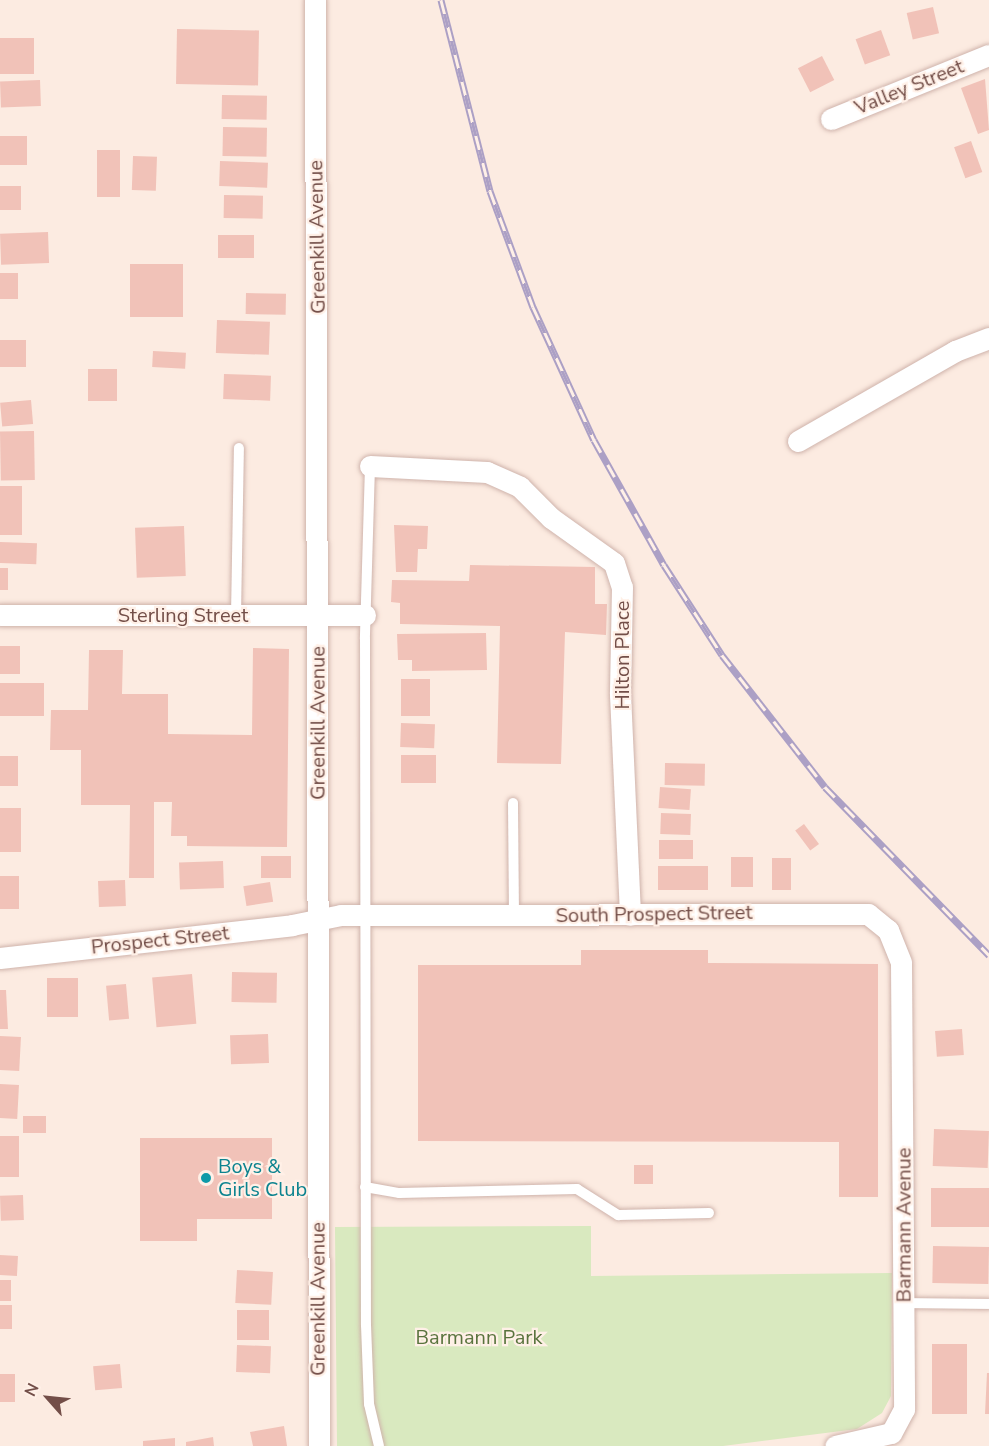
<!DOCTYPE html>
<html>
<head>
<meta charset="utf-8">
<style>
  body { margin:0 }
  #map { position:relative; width:989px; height:1446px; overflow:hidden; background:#fcebe1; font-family:"Nunito Sans",sans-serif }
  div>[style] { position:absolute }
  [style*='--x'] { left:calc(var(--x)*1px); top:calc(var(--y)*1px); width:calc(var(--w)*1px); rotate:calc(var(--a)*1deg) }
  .green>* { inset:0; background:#d9e9bf }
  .building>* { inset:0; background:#f1c2b8; transform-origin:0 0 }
  .roads { filter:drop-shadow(0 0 2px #cfb3ab) drop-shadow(0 0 2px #cfb3ab) }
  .lane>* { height:10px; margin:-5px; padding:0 5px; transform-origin:5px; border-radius:5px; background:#fff }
  .street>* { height:21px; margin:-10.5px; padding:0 10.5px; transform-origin:10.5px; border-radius:10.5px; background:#fff }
  .rail>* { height:7px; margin-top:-3.5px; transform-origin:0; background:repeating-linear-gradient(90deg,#fff0e7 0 14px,#aca0c5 0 28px); box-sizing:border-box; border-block:2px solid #aca0c5 }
  .dots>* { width:16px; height:16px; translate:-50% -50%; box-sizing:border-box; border:3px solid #fff0e7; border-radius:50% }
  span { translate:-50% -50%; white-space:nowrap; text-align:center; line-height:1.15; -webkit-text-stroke:4.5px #fff0e7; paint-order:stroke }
  .street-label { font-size:20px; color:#734e48 }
  .culture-label { font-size:20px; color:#0d838f }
  .left { translate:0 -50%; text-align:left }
  .park-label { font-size:20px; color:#59733d }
  .north { position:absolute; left:18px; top:1368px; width:60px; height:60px; -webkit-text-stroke:4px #fff0e7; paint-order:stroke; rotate:297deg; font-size:16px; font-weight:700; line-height:24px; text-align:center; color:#734e48 }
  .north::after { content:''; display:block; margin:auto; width:21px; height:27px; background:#734e48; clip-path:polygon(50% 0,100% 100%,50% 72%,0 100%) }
</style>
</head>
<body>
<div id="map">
  <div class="green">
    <div style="clip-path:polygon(591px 1226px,591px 1276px,892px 1273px,891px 1396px,882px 1413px,857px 1429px,723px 1446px,337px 1446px,335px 1227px)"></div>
  </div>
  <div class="building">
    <div style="left:933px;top:7px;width:27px;height:27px;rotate:77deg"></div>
    <div style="left:177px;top:29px;width:82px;height:55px;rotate:1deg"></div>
    <div style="left:881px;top:30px;width:27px;height:27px;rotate:70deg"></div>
    <div style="left:0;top:38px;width:34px;height:36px"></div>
    <div style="left:822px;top:56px;width:27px;height:27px;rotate:63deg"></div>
    <div style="clip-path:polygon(985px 79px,989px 130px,978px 134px,961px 88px)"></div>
    <div style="left:40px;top:80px;width:26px;height:40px;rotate:88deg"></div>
    <div style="left:222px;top:95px;width:45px;height:24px;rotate:1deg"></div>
    <div style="left:223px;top:127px;width:44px;height:29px;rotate:1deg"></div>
    <div style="left:0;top:136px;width:27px;height:29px"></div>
    <div style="left:971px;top:141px;width:33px;height:18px;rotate:70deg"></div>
    <div style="left:97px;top:150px;width:23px;height:47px"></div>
    <div style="left:133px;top:156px;width:24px;height:34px;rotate:2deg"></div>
    <div style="left:220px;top:161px;width:48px;height:25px;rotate:2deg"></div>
    <div style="left:0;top:186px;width:21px;height:24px"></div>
    <div style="left:224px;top:195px;width:39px;height:23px;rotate:1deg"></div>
    <div style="left:48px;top:232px;width:31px;height:48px;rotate:88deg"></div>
    <div style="left:218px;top:235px;width:36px;height:23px"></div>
    <div style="left:130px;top:264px;width:53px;height:53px"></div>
    <div style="left:0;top:273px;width:18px;height:26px"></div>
    <div style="left:246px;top:293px;width:40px;height:21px;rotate:1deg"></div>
    <div style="left:217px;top:320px;width:53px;height:33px;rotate:2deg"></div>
    <div style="left:0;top:340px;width:26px;height:27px"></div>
    <div style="left:153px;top:351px;width:33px;height:16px;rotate:3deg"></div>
    <div style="left:88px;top:369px;width:29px;height:32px"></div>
    <div style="left:224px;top:374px;width:47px;height:25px;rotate:2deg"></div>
    <div style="left:31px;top:400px;width:24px;height:31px;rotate:85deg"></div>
    <div style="left:34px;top:431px;width:49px;height:34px;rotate:89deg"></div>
    <div style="left:0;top:486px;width:22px;height:49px"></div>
    <div style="clip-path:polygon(394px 525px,428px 526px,427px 549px,418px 549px,417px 572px,396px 572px)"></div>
    <div style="left:184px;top:526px;width:50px;height:49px;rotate:88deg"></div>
    <div style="left:0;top:542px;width:37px;height:21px;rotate:2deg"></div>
    <div style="clip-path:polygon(470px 565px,595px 567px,595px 604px,607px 604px,606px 635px,565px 632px,561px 764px,497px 763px,500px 626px,400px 624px,400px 603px,391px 602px,392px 580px,469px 581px)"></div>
    <div style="left:0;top:568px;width:8px;height:22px"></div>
    <div style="clip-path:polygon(486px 633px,487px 670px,412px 671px,412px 660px,398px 660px,397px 634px)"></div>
    <div style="left:0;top:646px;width:20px;height:28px"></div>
    <div style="clip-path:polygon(253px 648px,289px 649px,287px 847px,187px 846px,187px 836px,171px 836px,172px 802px,154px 802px,154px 878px,129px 878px,130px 805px,81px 805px,81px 750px,50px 750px,51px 710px,88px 710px,89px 650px,123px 650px,122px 694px,168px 694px,168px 734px,252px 735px)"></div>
    <div style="left:401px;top:679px;width:29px;height:37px"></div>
    <div style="left:0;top:683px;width:44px;height:33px"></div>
    <div style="left:401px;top:723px;width:34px;height:24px;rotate:2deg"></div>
    <div style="left:436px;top:755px;width:28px;height:35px;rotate:90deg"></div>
    <div style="left:0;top:756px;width:18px;height:30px"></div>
    <div style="left:665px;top:763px;width:40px;height:22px;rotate:1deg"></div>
    <div style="left:660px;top:787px;width:31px;height:21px;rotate:4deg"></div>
    <div style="left:0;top:808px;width:21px;height:44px"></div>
    <div style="left:661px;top:813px;width:30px;height:21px;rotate:2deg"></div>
    <div style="left:804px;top:824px;width:25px;height:11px;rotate:53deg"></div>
    <div style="left:659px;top:840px;width:34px;height:19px"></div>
    <div style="left:261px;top:856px;width:30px;height:22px"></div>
    <div style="left:731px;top:857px;width:22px;height:30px"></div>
    <div style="left:772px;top:858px;width:19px;height:32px"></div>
    <div style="left:223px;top:861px;width:27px;height:44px;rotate:88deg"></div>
    <div style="left:658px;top:866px;width:50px;height:24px"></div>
    <div style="left:0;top:876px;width:19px;height:33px"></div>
    <div style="left:125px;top:880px;width:26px;height:27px;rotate:88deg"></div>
    <div style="left:270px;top:882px;width:20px;height:27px;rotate:81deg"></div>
    <div style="clip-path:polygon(581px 950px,708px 950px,708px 963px,878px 964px,878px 1197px,839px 1197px,839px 1142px,418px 1141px,418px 965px,581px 965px)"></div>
    <div style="left:232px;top:972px;width:45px;height:30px;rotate:1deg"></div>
    <div style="left:192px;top:974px;width:50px;height:40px;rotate:85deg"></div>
    <div style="left:47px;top:978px;width:31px;height:39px"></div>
    <div style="left:126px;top:984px;width:35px;height:20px;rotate:85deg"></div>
    <div style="clip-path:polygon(0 990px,6px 990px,8px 1029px,0 1029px)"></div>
    <div style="left:962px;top:1029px;width:26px;height:27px;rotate:86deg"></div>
    <div style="left:268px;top:1034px;width:29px;height:38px;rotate:88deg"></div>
    <div style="left:0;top:1036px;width:21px;height:34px;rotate:3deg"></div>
    <div style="left:0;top:1084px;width:19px;height:34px;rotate:3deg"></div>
    <div style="left:23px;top:1116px;width:23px;height:17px"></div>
    <div style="left:934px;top:1129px;width:55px;height:37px;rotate:2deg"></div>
    <div style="left:19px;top:1136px;width:41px;height:19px;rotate:90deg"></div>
    <div style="clip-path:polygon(140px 1138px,272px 1138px,272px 1219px,197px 1219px,197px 1241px,140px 1241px)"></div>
    <div style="left:653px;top:1165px;width:19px;height:19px;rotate:90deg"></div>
    <div style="left:989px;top:1188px;width:39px;height:58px;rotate:90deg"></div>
    <div style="left:23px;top:1195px;width:25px;height:23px;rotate:88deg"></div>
    <div style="left:933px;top:1246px;width:56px;height:37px;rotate:1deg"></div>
    <div style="left:0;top:1255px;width:18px;height:20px;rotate:3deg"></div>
    <div style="left:237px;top:1270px;width:36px;height:33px;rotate:3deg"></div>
    <div style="left:0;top:1280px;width:11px;height:21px"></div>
    <div style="left:0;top:1305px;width:12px;height:24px"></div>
    <div style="left:237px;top:1310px;width:32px;height:30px"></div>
    <div style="left:932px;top:1344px;width:35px;height:70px"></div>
    <div style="left:237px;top:1345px;width:34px;height:27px;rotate:2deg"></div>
    <div style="left:120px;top:1364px;width:24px;height:27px;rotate:85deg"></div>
    <div style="clip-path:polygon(987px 1373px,989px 1373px,989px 1414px,985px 1414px)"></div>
    <div style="left:15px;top:1374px;width:28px;height:15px;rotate:90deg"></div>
    <div style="clip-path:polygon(284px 1426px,287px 1446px,253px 1446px,250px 1432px)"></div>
    <div style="clip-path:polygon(213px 1437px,214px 1446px,186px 1446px,186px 1442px)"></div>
    <div style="clip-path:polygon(175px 1438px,175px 1446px,143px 1446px,143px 1441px)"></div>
  </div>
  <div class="roads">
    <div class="lane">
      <div style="--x:370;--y:466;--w:173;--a:91.7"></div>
      <div style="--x:365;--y:639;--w:686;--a:89.92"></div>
      <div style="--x:366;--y:1325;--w:79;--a:87.8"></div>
      <div style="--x:369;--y:1404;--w:43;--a:76.6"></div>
      <div style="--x:236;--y:615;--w:167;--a:-89"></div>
      <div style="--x:513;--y:803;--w:112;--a:89.5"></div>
      <div style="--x:365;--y:1187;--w:35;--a:10"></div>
      <div style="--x:399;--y:1193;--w:178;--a:-1.3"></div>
      <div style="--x:577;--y:1189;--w:49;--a:32.4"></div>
      <div style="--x:618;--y:1215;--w:91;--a:-1.3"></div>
      <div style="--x:904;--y:1303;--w:85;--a:0.7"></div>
    </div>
    <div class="street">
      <div style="--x:315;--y:0;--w:1446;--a:89.84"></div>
      <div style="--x:831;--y:119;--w:170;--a:-22.1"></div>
      <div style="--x:798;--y:441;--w:181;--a:-29.8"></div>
      <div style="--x:955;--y:351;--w:36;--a:-21"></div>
      <div style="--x:370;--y:466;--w:117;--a:2.9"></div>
      <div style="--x:487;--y:472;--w:36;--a:24"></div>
      <div style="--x:520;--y:487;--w:44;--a:45"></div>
      <div style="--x:551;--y:518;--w:77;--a:35.5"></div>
      <div style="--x:614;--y:563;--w:25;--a:72"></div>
      <div style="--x:622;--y:587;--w:107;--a:91.1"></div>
      <div style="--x:620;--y:694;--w:221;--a:87.4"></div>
      <div style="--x:0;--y:615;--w:365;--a:0"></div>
      <div style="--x:0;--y:958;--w:294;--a:-6.4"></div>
      <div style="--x:292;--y:925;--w:50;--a:-11.5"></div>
      <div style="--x:341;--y:915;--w:527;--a:-0.11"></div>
      <div style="--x:868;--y:914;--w:26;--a:39"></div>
      <div style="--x:888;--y:930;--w:35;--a:68"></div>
      <div style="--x:901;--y:963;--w:446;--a:89.6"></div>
      <div style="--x:904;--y:1409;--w:27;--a:118"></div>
      <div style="--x:891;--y:1433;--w:57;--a:166.9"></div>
    </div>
  </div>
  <div class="rail">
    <div style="--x:441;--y:0;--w:197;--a:75.6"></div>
    <div style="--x:490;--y:191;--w:124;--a:69.7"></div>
    <div style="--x:533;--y:307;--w:146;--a:65.4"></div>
    <div style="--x:594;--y:440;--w:143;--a:60.8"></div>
    <div style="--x:664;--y:565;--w:107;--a:57.2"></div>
    <div style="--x:722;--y:655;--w:167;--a:52"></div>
    <div style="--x:825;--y:787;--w:235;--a:45.7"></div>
  </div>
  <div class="dots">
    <div style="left:206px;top:1178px;background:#0f9aa8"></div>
  </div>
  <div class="street-label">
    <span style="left:909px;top:87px;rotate:-22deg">Valley Street</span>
    <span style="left:317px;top:237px;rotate:-91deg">Greenkill Avenue</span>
    <span style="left:183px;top:615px">Sterling Street</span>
    <span style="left:622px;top:655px;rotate:-90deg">Hilton Place</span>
    <span style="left:318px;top:723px;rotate:-90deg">Greenkill Avenue</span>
    <span style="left:654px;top:914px;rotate:-1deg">South Prospect Street</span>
    <span style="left:160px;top:940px;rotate:-6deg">Prospect Street</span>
    <span style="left:904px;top:1225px;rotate:-90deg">Barmann Avenue</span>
    <span style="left:318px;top:1299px;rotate:-90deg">Greenkill Avenue</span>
  </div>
  <div class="culture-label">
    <span class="left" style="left:218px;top:1178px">Boys &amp;<br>Girls Club</span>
  </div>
  <div class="park-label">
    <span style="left:479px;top:1337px">Barmann Park</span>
  </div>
  <div class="north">N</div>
</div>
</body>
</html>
